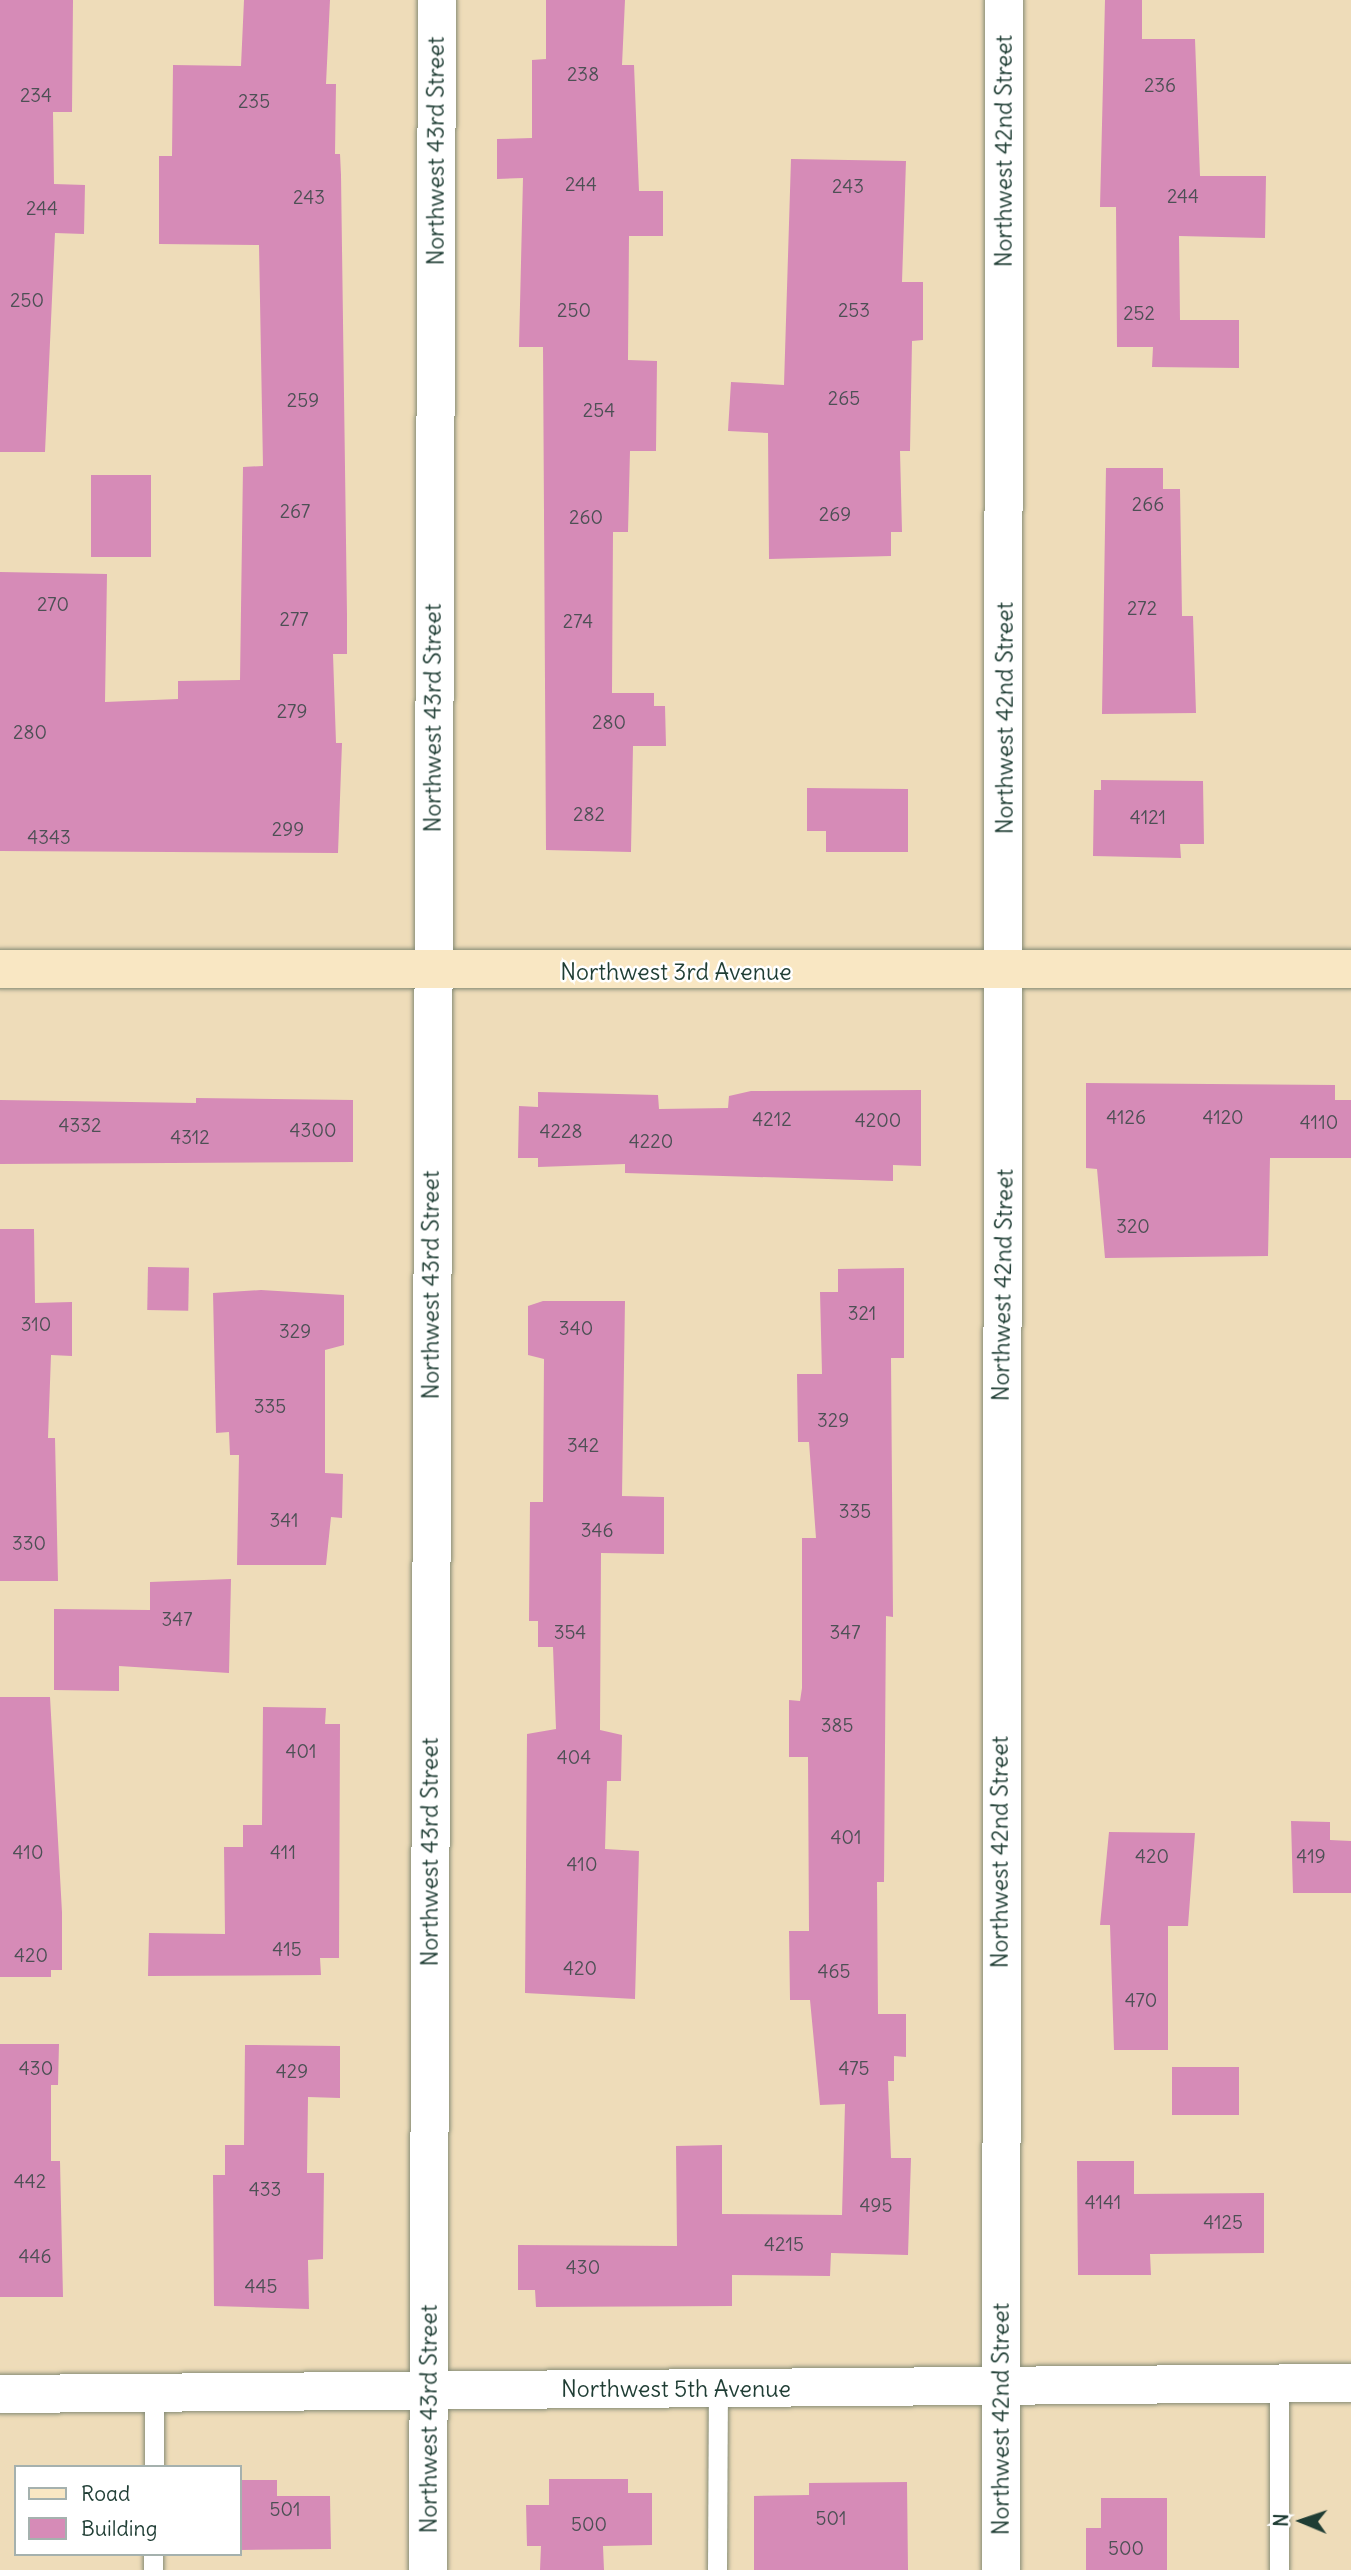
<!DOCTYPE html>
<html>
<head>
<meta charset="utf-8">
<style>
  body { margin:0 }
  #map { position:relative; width:1351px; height:2570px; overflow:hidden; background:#eedcb9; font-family:Delius,sans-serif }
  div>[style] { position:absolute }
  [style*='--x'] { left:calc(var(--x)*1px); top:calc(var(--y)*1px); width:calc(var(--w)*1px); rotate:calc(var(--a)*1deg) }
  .building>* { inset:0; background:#d68bb7; transform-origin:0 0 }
  .roads { filter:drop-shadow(0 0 2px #868c76) drop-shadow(0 0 2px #868c76) }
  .lane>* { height:19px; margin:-9.5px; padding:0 9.5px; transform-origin:9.5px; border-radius:9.5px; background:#fff }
  .street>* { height:38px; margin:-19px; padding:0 19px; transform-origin:19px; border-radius:19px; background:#fff }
  .secondary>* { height:38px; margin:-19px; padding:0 19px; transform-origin:19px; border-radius:19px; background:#f9e7c3 }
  span { translate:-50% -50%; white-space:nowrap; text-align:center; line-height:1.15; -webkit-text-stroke:5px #fff; paint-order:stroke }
  .number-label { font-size:19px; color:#4d5055 }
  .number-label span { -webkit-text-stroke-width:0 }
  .street-label { font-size:23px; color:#1f3d34 }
  .legend { position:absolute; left:14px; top:2465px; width:228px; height:91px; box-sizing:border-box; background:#fff; border:2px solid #a5b1ae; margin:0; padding:9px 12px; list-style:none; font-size:21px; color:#1f3d34 }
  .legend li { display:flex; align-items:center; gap:14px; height:35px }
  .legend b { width:35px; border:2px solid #a5b1ae }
  .north { position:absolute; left:1267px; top:2486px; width:70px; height:70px; -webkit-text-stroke:5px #fff; paint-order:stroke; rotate:272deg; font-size:19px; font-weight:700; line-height:28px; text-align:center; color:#1f3d34 }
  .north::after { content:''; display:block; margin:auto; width:24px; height:32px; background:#1f3d34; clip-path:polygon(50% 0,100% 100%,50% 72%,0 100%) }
</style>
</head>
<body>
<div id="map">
  <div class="building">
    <div style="clip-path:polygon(0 0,73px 0,72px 112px,53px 112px,54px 184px,85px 185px,84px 234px,55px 233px,45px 452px,0 452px)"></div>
    <div style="clip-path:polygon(244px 0,330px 0,326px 84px,336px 84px,335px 154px,340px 154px,341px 175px,347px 614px,347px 654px,333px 654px,336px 743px,342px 743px,338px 853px,0 851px,0 572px,107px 574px,105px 702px,178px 699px,178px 681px,240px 680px,243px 467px,263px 466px,259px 245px,159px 244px,159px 156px,172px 156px,173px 65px,241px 66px)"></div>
    <div style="clip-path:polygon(546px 0,625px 0,622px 65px,634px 65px,639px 191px,663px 191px,663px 236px,629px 236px,628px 360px,657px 361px,656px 451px,630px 451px,628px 532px,613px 532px,612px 693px,654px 693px,654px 706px,665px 706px,666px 746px,633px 746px,631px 852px,546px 850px,543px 347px,519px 347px,523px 178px,497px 179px,497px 139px,532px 138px,532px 60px,546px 59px)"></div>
    <div style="clip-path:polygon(1105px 0,1142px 0,1142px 39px,1195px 39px,1200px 176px,1266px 176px,1265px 238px,1179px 236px,1180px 320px,1239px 320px,1239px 368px,1152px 367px,1153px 347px,1117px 347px,1116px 207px,1100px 207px)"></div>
    <div style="clip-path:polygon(791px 159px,906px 161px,902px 282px,923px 282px,923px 340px,912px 341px,910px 451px,900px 451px,902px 532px,891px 532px,891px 556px,769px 559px,768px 433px,728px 431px,731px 382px,784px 385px)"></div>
    <div style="clip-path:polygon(1106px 468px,1163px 468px,1163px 489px,1180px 489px,1182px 616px,1193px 616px,1196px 713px,1102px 714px)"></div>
    <div style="left:91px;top:475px;width:60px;height:82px"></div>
    <div style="clip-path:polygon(1101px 780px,1203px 781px,1204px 844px,1180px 844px,1181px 858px,1093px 856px,1094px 790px,1101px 790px)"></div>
    <div style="clip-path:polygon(807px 788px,908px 789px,908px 852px,826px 852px,826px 831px,807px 831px)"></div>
    <div style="clip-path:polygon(1086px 1083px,1335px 1085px,1335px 1100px,1351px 1100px,1351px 1158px,1270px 1158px,1268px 1256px,1105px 1258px,1097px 1169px,1086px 1168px)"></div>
    <div style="clip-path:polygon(921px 1090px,921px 1166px,893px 1165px,893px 1181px,625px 1173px,625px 1164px,538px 1167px,538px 1158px,518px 1158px,519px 1106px,538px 1107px,538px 1092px,658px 1095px,659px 1109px,728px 1108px,729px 1096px,751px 1091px)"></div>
    <div style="clip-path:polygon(196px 1098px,353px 1100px,353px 1162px,0 1164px,0 1100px,196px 1103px)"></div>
    <div style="clip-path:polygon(0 1229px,34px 1229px,35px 1303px,72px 1302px,72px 1356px,51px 1355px,48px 1438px,55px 1438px,58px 1581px,0 1581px)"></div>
    <div style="left:148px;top:1267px;width:41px;height:43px;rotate:1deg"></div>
    <div style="clip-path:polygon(904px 1268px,904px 1358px,891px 1358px,893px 1617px,886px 1616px,884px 1882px,877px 1882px,878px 2014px,906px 2014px,906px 2057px,894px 2056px,894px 2081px,888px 2081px,891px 2158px,911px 2158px,908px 2255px,831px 2253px,830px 2276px,732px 2275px,732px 2306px,536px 2307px,535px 2290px,518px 2290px,518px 2245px,677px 2246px,676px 2146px,722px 2145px,722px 2214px,842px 2215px,845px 2104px,820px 2105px,810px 2000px,790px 2000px,789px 1931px,809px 1931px,808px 1757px,789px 1757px,789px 1700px,800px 1701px,802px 1688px,802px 1538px,816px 1538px,809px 1442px,798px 1442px,797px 1374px,822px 1374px,820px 1292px,838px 1292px,838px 1269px)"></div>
    <div style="clip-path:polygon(261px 1290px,344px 1295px,344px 1345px,325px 1350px,325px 1473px,343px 1474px,342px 1518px,331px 1517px,326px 1565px,237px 1565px,239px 1455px,230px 1455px,229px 1432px,216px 1433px,213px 1293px)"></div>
    <div style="clip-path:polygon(543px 1301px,625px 1301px,622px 1496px,664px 1497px,664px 1554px,601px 1553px,600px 1730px,622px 1735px,621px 1781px,607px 1781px,605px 1849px,639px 1851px,635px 1999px,525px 1993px,527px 1734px,556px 1729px,553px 1647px,538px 1647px,538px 1621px,529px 1621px,530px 1502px,543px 1502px,544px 1359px,528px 1355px,528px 1306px)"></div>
    <div style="clip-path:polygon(231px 1579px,229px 1673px,119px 1666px,119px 1691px,54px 1690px,54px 1609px,150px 1610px,150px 1582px)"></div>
    <div style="clip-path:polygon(0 1697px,50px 1697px,62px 1912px,62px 1970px,51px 1970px,51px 1977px,0 1977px)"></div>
    <div style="clip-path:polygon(263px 1707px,326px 1708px,325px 1724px,340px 1724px,339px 1958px,320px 1958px,321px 1975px,148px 1976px,149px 1933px,225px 1934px,224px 1847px,243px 1847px,243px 1825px,262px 1825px)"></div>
    <div style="clip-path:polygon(1291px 1821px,1330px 1822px,1330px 1840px,1351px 1841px,1351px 1893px,1293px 1893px)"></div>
    <div style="clip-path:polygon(1109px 1832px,1195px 1833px,1188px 1926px,1168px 1926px,1168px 2050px,1114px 2050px,1110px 1925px,1100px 1925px)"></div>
    <div style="clip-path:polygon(0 2044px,59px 2044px,58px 2085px,51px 2085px,51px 2161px,60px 2161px,63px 2297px,0 2297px)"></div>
    <div style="clip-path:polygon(245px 2045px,340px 2046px,340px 2098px,308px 2097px,307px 2173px,324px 2173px,323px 2259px,308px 2260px,309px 2309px,214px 2306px,213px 2175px,225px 2175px,225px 2145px,244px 2145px)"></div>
    <div style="left:1239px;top:2067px;width:48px;height:67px;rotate:90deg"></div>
    <div style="clip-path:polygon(1077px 2161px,1134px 2161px,1134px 2194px,1264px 2193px,1264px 2253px,1150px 2254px,1151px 2275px,1078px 2275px)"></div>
    <div style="clip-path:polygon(549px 2479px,628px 2479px,628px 2493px,652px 2493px,652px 2545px,603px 2546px,604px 2570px,540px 2570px,541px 2546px,527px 2546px,526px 2505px,549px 2505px)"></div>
    <div style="clip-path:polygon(240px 2480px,277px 2480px,277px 2496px,330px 2496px,331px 2549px,240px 2550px)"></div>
    <div style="clip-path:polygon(907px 2482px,908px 2570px,754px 2570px,754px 2496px,809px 2495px,809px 2483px)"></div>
    <div style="clip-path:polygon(1101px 2498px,1167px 2498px,1167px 2570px,1086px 2570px,1086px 2528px,1101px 2528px)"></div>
  </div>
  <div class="roads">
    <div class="lane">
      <div style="--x:154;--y:2467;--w:75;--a:-90"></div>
      <div style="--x:153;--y:2570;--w:16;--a:-90"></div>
      <div style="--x:717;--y:2570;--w:181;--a:-89.7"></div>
      <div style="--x:1279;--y:2570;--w:186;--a:-90"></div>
    </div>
    <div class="street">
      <div style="--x:0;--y:2394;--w:1351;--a:-0.47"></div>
      <div style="--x:428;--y:2570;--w:2570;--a:-89.8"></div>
      <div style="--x:1001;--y:2570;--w:2570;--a:-89.93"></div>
    </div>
    <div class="secondary">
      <div style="--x:0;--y:969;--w:1351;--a:0"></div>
    </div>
  </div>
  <div class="number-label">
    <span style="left:583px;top:75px">238</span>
    <span style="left:1160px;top:86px">236</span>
    <span style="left:36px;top:96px">234</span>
    <span style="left:254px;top:102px">235</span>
    <span style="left:581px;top:185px">244</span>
    <span style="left:848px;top:187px">243</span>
    <span style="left:1183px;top:197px">244</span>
    <span style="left:309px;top:198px">243</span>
    <span style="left:42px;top:209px">244</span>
    <span style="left:27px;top:301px">250</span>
    <span style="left:574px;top:311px">250</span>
    <span style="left:854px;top:311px">253</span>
    <span style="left:1139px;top:314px">252</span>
    <span style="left:844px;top:399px">265</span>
    <span style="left:303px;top:401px">259</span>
    <span style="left:599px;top:411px">254</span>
    <span style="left:1148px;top:505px">266</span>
    <span style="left:295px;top:512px">267</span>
    <span style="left:835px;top:515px">269</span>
    <span style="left:586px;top:518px">260</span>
    <span style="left:53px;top:605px">270</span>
    <span style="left:1142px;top:609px">272</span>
    <span style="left:294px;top:620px">277</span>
    <span style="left:578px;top:622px">274</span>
    <span style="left:292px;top:712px">279</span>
    <span style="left:609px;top:723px">280</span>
    <span style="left:30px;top:733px">280</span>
    <span style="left:589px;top:815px">282</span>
    <span style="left:1148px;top:818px">4121</span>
    <span style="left:288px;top:830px">299</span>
    <span style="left:49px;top:838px">4343</span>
    <span style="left:1126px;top:1118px">4126</span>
    <span style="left:1223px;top:1118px">4120</span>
    <span style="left:772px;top:1120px">4212</span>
    <span style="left:878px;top:1121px">4200</span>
    <span style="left:1319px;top:1123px">4110</span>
    <span style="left:80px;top:1126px">4332</span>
    <span style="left:313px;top:1131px">4300</span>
    <span style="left:561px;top:1132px">4228</span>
    <span style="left:190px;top:1138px">4312</span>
    <span style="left:651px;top:1142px">4220</span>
    <span style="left:1133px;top:1227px">320</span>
    <span style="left:862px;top:1314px">321</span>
    <span style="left:36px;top:1325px">310</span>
    <span style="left:576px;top:1329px">340</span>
    <span style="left:295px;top:1332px">329</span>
    <span style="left:270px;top:1407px">335</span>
    <span style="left:833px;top:1421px">329</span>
    <span style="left:583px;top:1446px">342</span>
    <span style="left:855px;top:1512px">335</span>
    <span style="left:284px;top:1521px">341</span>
    <span style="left:597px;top:1531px">346</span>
    <span style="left:29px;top:1544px">330</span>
    <span style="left:177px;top:1620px">347</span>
    <span style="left:570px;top:1633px">354</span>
    <span style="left:845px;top:1633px">347</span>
    <span style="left:837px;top:1726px">385</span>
    <span style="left:301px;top:1752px">401</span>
    <span style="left:574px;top:1758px">404</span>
    <span style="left:846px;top:1838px">401</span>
    <span style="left:28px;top:1853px">410</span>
    <span style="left:283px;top:1853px">411</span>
    <span style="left:1152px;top:1857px">420</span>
    <span style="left:1311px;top:1857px">419</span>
    <span style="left:582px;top:1865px">410</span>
    <span style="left:287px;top:1950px">415</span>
    <span style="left:31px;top:1956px">420</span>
    <span style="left:580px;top:1969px">420</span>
    <span style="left:834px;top:1972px">465</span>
    <span style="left:1141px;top:2001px">470</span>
    <span style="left:36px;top:2069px">430</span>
    <span style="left:854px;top:2069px">475</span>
    <span style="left:292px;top:2072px">429</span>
    <span style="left:30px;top:2182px">442</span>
    <span style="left:265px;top:2190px">433</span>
    <span style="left:1103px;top:2203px">4141</span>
    <span style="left:876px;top:2206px">495</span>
    <span style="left:1223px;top:2223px">4125</span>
    <span style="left:784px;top:2245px">4215</span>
    <span style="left:35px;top:2257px">446</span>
    <span style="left:583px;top:2268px">430</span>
    <span style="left:261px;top:2287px">445</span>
    <span style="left:285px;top:2510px">501</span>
    <span style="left:831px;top:2519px">501</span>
    <span style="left:589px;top:2525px">500</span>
    <span style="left:1126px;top:2549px">500</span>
  </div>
  <div class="street-label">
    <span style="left:436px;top:151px;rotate:-90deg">Northwest 43rd Street</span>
    <span style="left:1004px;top:151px;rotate:-90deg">Northwest 42nd Street</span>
    <span style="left:433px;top:718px;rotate:-90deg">Northwest 43rd Street</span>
    <span style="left:1005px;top:718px;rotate:-90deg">Northwest 42nd Street</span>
    <span style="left:676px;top:972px">Northwest 3rd Avenue</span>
    <span style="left:431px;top:1285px;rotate:-90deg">Northwest 43rd Street</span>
    <span style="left:1003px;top:1285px;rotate:-89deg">Northwest 42nd Street</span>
    <span style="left:430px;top:1852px;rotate:-90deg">Northwest 43rd Street</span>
    <span style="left:1000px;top:1852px;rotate:-90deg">Northwest 42nd Street</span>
    <span style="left:676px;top:2389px">Northwest 5th Avenue</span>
    <span style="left:429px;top:2419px;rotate:-90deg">Northwest 43rd Street</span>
    <span style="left:1001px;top:2419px;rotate:-90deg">Northwest 42nd Street</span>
  </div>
  <ul class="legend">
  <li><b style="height:9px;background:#f9e7c3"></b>Road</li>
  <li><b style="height:19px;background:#d68bb7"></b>Building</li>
  </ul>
  <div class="north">N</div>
</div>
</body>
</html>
